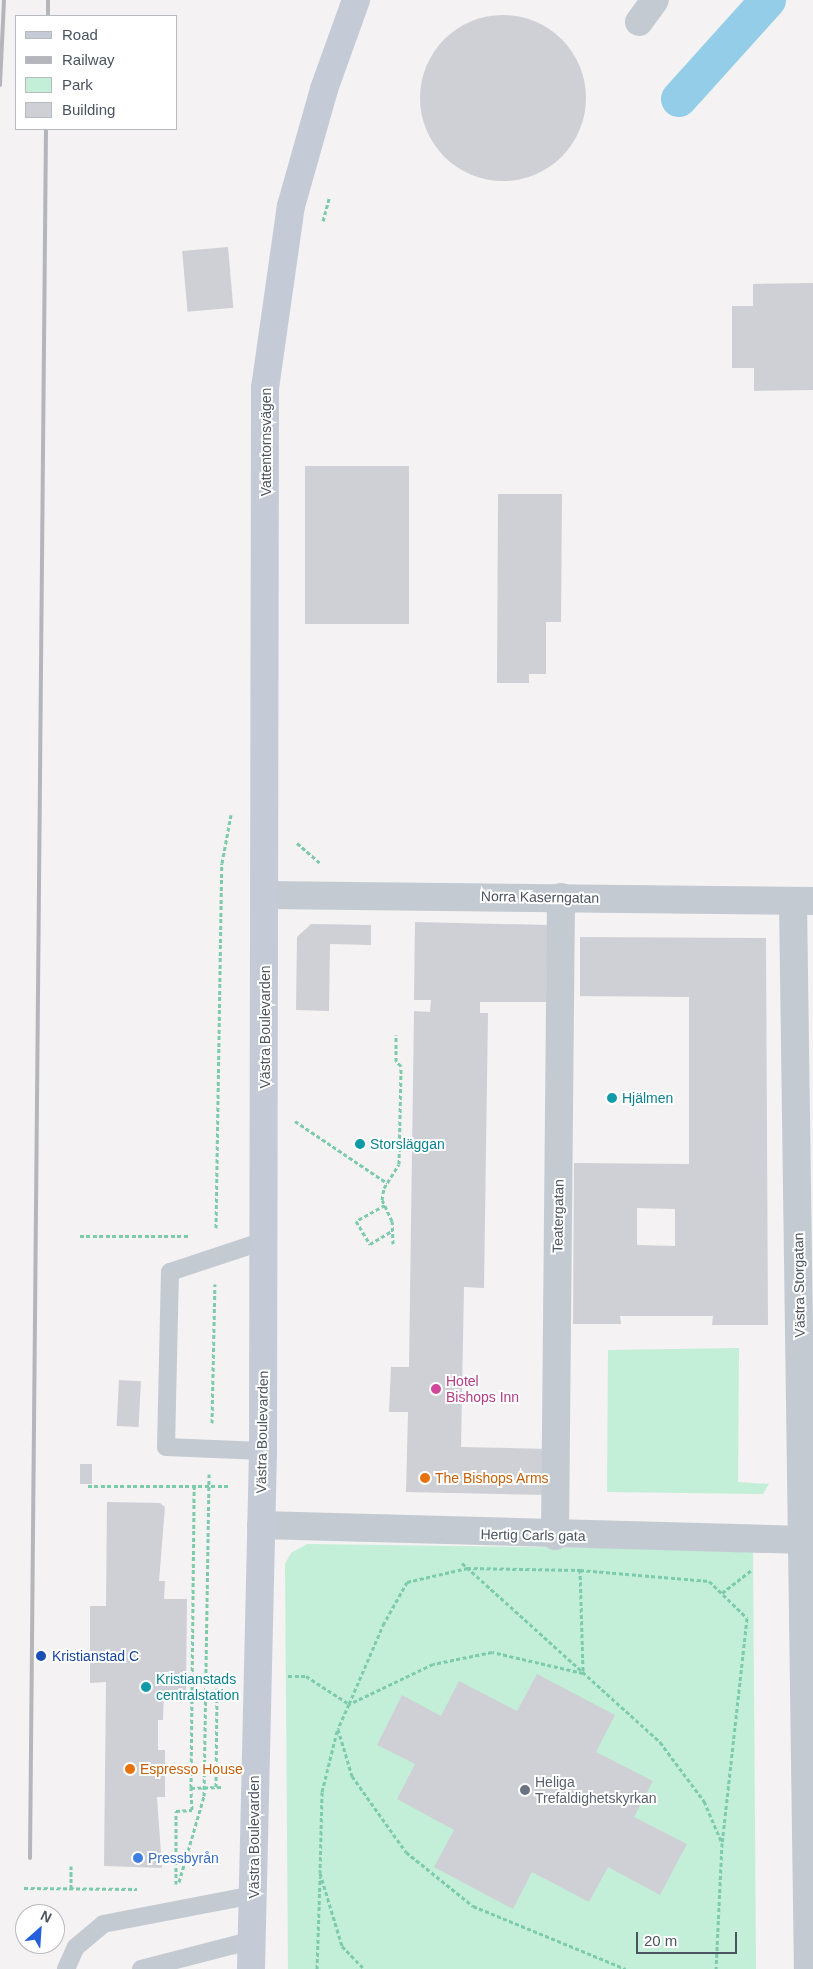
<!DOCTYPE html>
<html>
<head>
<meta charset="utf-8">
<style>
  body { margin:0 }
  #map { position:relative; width:813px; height:1969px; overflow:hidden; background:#f4f2f2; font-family:Arial,sans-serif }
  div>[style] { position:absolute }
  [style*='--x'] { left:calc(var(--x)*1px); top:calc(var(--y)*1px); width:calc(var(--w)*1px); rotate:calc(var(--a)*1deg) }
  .green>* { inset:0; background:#c3eed8 }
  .canal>* { height:36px; margin:-18px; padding:0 18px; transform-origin:18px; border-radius:18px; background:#93cde8 }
  .building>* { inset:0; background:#cfd0d6; transform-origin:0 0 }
  .round { border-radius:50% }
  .path>* { height:3px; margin-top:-1.5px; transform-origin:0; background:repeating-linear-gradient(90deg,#7dcbad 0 4px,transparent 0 6.5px) }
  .lane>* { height:18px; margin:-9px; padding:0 9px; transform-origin:9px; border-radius:9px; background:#c3cad2 }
  .street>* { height:28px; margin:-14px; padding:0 14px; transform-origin:14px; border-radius:14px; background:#c3cad2 }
  .secondary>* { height:28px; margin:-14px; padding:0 14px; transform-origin:14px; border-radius:14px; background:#c4cbd7 }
  .rail>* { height:4px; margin:-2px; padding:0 2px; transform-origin:2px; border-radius:2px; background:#b4b6bb }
  .dots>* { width:14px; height:14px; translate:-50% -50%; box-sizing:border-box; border:2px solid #fff; border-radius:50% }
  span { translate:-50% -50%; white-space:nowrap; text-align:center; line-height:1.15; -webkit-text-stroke:4px #fff; paint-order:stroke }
  .street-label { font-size:14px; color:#4a535e }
  .culture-label { font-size:14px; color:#0d838f }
  .left { translate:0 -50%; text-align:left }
  .hotel-label { font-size:14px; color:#b23c85 }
  .food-label { font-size:14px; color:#c56008 }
  .transit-label { font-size:14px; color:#164399 }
  .worship-label { font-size:14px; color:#5b616d }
  .shop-label { font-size:14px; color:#366cbe }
  .legend { position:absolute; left:15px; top:15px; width:162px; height:115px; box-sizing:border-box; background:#fff; border:1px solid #b7babf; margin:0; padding:6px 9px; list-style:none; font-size:15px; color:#4a535e }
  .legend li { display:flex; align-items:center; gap:10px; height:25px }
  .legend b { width:25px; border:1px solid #b7babf }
  .north { position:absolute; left:15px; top:1904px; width:50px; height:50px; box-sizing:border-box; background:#fff; border:1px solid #b7babf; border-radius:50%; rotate:26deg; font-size:14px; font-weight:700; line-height:20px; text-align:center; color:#4a535e }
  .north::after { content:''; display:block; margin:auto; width:18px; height:22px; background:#2360dd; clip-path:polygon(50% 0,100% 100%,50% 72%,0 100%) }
  .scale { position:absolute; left:636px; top:1932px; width:101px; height:22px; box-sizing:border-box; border:2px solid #4a535e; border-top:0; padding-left:6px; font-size:15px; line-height:18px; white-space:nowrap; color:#4a535e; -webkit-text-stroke:4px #fff; paint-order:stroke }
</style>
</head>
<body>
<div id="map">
  <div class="green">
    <div style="clip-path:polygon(739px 1348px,738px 1482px,769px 1484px,763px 1494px,607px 1492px,608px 1350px)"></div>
    <div style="clip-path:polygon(307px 1544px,753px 1550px,756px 1969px,288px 1969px,285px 1564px,291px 1553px)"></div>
  </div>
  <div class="canal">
    <div style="--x:679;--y:99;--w:133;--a:-48"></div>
  </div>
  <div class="building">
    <div class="round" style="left:420px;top:15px;width:166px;height:166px"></div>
    <div style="left:228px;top:247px;width:61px;height:46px;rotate:85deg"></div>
    <div style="clip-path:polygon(813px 283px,813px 390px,754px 391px,754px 368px,732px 368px,732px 306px,753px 306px,753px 284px)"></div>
    <div style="left:409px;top:466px;width:158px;height:104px;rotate:90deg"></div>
    <div style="clip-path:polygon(498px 494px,562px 494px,561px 622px,546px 622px,546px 674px,529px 674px,529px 683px,497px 683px)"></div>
    <div style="clip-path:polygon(415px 922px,548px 925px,546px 1002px,480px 1002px,480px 1013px,488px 1013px,484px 1288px,464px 1287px,461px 1447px,549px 1449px,548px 1495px,406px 1492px,408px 1412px,389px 1412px,391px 1367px,409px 1367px,414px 1011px,430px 1012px,431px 1000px,414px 1000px)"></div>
    <div style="clip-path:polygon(311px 924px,371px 925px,371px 945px,330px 944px,329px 1011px,296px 1010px,297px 937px)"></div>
    <div style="clip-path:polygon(evenodd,580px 937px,766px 938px,768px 1325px,712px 1325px,713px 1316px,620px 1316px,621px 1324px,573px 1324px,574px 1163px,689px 1164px,689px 997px,580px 996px,580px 937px,637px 1208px,675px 1209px,675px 1246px,637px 1245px,637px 1208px)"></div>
    <div style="left:119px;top:1380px;width:22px;height:46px;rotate:3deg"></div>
    <div style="left:80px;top:1464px;width:12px;height:20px"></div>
    <div style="clip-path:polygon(107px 1502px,160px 1503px,165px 1507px,159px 1581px,165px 1581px,164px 1599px,187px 1599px,186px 1691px,164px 1691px,163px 1720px,158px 1720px,158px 1750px,165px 1750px,165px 1797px,157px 1797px,162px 1868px,104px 1866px,106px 1682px,90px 1683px,90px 1606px,106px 1606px)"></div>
    <div style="clip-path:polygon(537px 1674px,615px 1715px,596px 1752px,653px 1781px,634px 1817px,687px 1844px,660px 1895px,608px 1867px,589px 1902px,532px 1872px,513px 1909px,434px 1867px,454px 1830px,397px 1799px,415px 1764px,377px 1745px,402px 1695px,441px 1716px,459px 1681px,517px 1711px)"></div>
  </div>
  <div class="path">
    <div style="--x:323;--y:221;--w:24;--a:-75"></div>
    <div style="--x:297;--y:843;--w:30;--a:41"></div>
    <div style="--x:295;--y:1121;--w:111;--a:34"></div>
    <div style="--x:385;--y:1205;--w:33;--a:151"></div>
    <div style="--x:356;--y:1221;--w:27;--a:59"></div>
    <div style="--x:370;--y:1244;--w:26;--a:-31"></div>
    <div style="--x:216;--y:1228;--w:365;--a:-89.1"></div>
    <div style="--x:222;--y:863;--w:49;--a:-79.4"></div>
    <div style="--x:80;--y:1236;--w:110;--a:0"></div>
    <div style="--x:393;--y:1244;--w:23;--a:-92"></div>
    <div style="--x:392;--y:1221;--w:23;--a:-115"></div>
    <div style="--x:382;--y:1200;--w:12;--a:-81"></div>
    <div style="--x:384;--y:1188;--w:28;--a:-58"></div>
    <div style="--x:399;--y:1164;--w:98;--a:-88.8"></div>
    <div style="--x:401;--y:1066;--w:7;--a:-135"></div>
    <div style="--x:396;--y:1061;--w:26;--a:-90"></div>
    <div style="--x:212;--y:1423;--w:139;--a:-88.8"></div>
    <div style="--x:88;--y:1486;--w:143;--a:0"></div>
    <div style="--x:462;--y:1563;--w:267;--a:42.1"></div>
    <div style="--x:660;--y:1742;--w:74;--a:53.3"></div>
    <div style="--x:704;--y:1801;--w:46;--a:66.8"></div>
    <div style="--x:722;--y:1843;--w:126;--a:92.7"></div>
    <div style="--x:580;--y:1569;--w:104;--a:88.3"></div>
    <div style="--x:583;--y:1673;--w:93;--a:-167"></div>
    <div style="--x:492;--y:1652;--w:60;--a:168.5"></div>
    <div style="--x:433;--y:1664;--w:93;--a:154.5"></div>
    <div style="--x:349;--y:1704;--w:27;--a:114"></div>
    <div style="--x:338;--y:1729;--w:49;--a:73.4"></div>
    <div style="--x:352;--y:1776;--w:93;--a:54.6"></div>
    <div style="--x:406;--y:1852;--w:86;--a:38.9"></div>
    <div style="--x:473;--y:1906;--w:165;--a:22.4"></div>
    <div style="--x:722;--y:1593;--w:37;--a:-38"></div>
    <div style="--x:288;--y:1676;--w:18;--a:0"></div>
    <div style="--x:306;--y:1676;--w:51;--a:33.1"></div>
    <div style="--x:349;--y:1704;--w:86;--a:-66.7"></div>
    <div style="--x:383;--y:1625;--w:49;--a:-60.8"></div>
    <div style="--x:407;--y:1582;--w:62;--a:-13.1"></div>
    <div style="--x:467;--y:1568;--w:113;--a:1"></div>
    <div style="--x:580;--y:1570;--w:129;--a:4.9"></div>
    <div style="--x:709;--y:1581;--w:53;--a:44.2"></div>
    <div style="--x:747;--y:1618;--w:226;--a:96.3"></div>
    <div style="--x:337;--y:1731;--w:63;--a:103.8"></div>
    <div style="--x:322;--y:1792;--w:81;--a:91.4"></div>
    <div style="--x:320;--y:1873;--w:76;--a:73.2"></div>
    <div style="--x:342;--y:1946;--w:32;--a:46"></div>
    <div style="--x:216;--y:1787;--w:99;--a:-89.4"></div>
    <div style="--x:191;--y:1788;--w:302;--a:-89.4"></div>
    <div style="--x:179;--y:1882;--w:90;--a:-73.8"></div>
    <div style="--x:204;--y:1796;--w:322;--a:-89.1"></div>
    <div style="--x:176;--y:1884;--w:73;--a:-90"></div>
    <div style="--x:176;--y:1811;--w:16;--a:-4"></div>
    <div style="--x:192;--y:1810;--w:22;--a:-93"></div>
    <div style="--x:191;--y:1788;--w:30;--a:-2"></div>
    <div style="--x:24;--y:1888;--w:113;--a:0.5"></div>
    <div style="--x:71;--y:1889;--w:23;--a:-90"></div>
    <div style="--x:317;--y:1969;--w:92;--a:-88.1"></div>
  </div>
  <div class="lane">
    <div style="--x:263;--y:1451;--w:97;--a:-177.6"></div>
    <div style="--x:166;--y:1447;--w:175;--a:-88.7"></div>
    <div style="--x:170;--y:1272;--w:99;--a:-18.3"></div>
    <div style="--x:66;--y:1969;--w:24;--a:-66"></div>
    <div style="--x:76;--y:1947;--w:35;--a:-40"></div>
    <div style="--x:103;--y:1924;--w:154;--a:-10.9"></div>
    <div style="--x:141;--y:1969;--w:116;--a:-14.5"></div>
  </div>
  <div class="street">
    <div style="--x:639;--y:22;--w:27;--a:-54"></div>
    <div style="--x:266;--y:895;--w:547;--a:0.63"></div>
    <div style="--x:793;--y:901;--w:1068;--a:89.2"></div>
    <div style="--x:261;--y:1525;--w:543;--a:1.58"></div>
    <div style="--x:555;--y:1536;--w:639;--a:-89.46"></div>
  </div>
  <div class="secondary">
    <div style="--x:251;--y:1969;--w:518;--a:-88.67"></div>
    <div style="--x:263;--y:1451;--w:1063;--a:-89.89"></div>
    <div style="--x:265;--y:388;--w:184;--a:-81.9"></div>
    <div style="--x:291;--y:206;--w:122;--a:-74.2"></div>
    <div style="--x:324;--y:89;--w:95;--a:-70.2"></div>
  </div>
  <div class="rail">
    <div style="--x:48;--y:16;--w:16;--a:-90"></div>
    <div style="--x:0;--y:85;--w:85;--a:-87.3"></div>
    <div style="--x:30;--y:1858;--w:1729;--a:-89.47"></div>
  </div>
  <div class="dots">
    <div style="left:612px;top:1098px;background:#0f9aa8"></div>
    <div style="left:360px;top:1144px;background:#0f9aa8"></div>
    <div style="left:436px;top:1389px;background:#d1479c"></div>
    <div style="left:425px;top:1478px;background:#e8710a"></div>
    <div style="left:41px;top:1656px;background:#1a4fb4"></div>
    <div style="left:146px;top:1687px;background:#0f9aa8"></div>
    <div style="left:130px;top:1769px;background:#e8710a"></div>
    <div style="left:525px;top:1790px;background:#6b7280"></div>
    <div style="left:138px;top:1858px;background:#3f7fe0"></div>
  </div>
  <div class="street-label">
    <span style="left:266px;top:442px;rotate:-90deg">Vattentornsvägen</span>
    <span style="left:540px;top:897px;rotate:1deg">Norra Kaserngatan</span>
    <span style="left:265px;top:1027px;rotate:-90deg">Västra Boulevarden</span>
    <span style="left:558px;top:1216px;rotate:-89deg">Teatergatan</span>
    <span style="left:799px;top:1285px;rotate:-91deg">Västra Storgatan</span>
    <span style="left:262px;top:1432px;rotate:-89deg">Västra Boulevarden</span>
    <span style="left:533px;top:1535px;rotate:1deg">Hertig Carls gata</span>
    <span style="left:254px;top:1837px;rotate:-90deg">Västra Boulevarden</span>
  </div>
  <div class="culture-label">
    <span class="left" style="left:622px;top:1098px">Hjälmen</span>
    <span class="left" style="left:370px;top:1144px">Storsläggan</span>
    <span class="left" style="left:156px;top:1687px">Kristianstads<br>centralstation</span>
  </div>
  <div class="hotel-label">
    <span class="left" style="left:446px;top:1389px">Hotel<br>Bishops Inn</span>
  </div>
  <div class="food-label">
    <span class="left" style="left:435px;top:1478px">The Bishops Arms</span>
    <span class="left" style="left:140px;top:1769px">Espresso House</span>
  </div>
  <div class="transit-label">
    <span class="left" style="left:52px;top:1656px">Kristianstad C</span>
  </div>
  <div class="worship-label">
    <span class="left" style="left:535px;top:1790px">Heliga<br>Trefaldighetskyrkan</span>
  </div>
  <div class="shop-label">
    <span class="left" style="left:148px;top:1858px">Pressbyrån</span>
  </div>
  <ul class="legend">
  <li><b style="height:6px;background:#c4cbd7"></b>Road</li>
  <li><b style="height:6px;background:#b4b6bb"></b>Railway</li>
  <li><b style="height:14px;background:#c3eed8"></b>Park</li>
  <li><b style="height:14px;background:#cfd0d6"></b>Building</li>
  </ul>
  <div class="north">N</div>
  <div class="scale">20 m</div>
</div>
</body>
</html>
